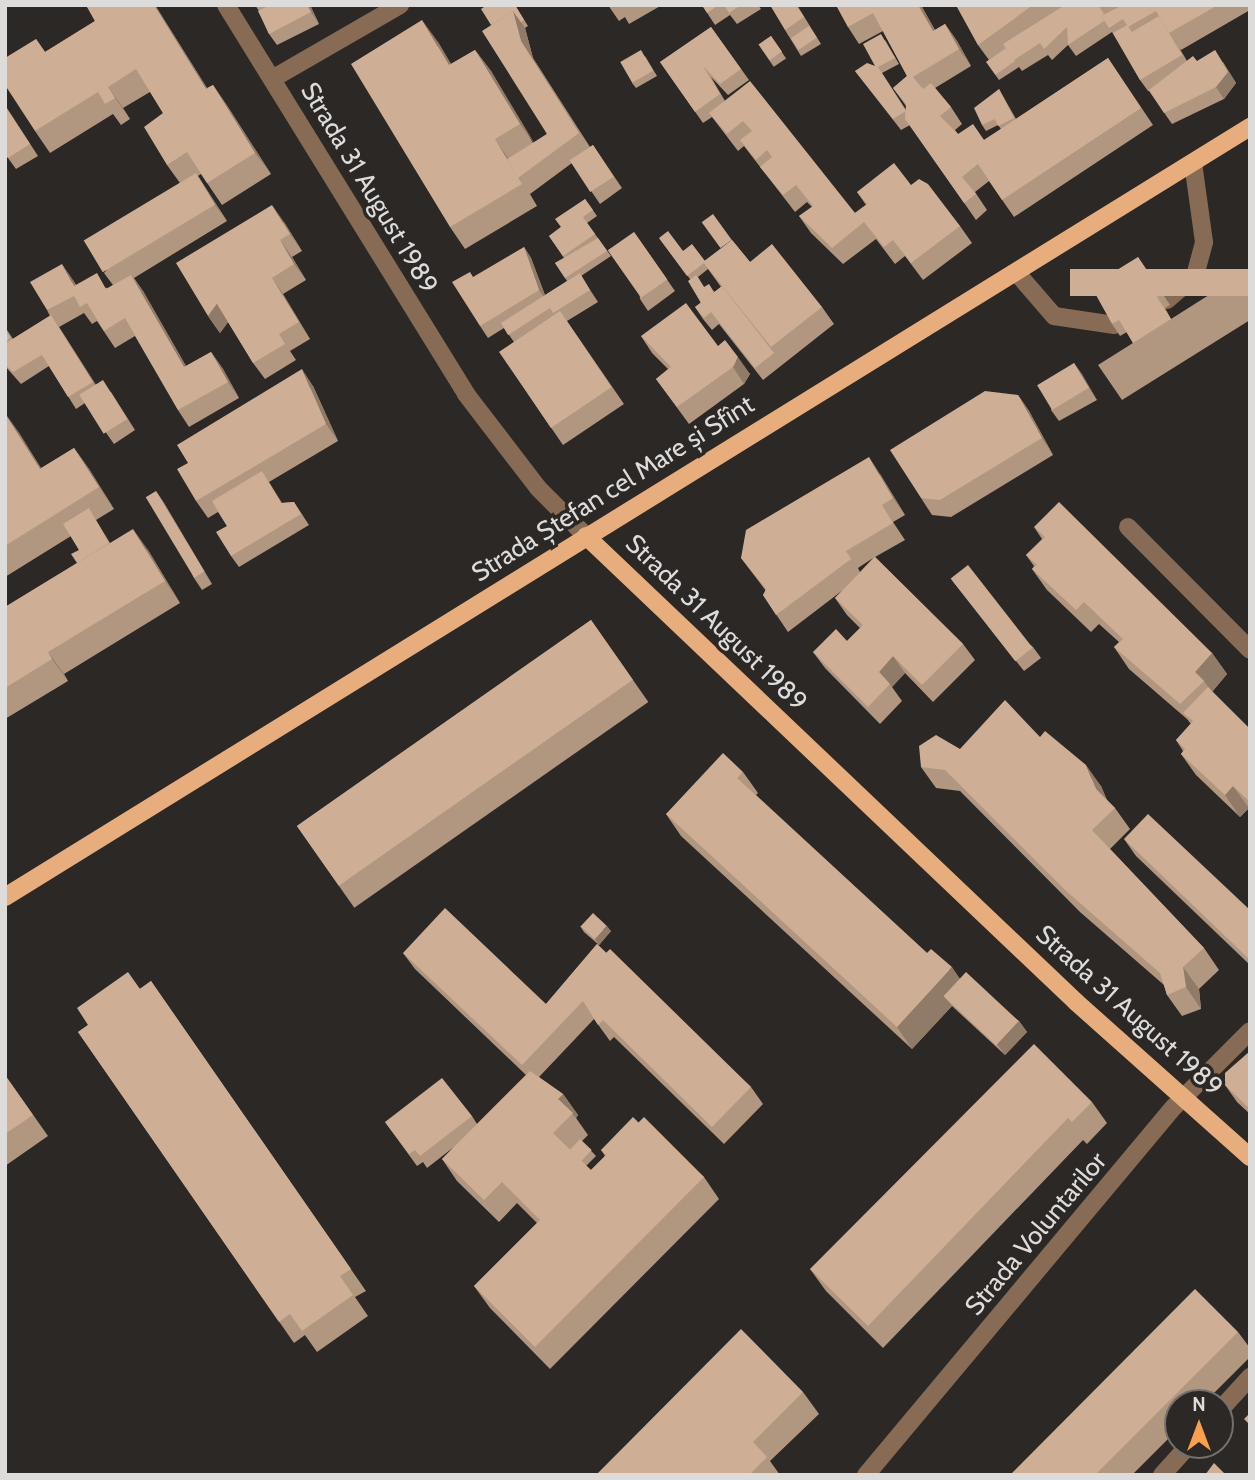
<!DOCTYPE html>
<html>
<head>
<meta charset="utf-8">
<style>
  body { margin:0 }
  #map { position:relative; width:1255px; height:1480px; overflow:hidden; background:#2b2826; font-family:Cabin,sans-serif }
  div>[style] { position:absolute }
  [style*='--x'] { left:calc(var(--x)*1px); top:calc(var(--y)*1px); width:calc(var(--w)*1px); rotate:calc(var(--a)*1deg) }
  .minor>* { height:18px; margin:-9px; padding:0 9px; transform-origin:9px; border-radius:9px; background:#886b54 }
  .major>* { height:18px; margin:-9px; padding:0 9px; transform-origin:9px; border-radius:9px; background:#e8ad7d }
  .wall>* { inset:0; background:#b19680; transform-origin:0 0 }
  .shaded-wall>* { inset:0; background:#907a68 }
  .building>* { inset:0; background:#ceae95; transform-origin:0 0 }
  span { translate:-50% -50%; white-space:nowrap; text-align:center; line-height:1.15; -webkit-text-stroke:7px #2b2826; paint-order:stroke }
  .street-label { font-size:26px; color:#dedcdb }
  .frame { position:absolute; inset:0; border:7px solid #dedcdb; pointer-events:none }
  .north { position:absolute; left:1164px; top:1389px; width:70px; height:70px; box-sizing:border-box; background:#2b2826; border:2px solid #73706e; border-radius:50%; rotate:0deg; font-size:19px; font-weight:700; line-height:28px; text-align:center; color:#dedcdb }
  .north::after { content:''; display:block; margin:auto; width:24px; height:32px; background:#fa9f4e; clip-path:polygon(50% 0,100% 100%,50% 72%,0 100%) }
</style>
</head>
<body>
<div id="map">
  <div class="minor">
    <div style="--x:226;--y:5;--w:457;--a:58.3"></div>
    <div style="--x:466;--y:394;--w:118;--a:52.5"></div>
    <div style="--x:538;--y:488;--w:68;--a:45"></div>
    <div style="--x:272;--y:79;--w:148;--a:-30"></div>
    <div style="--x:1017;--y:273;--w:57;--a:49.3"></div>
    <div style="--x:1054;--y:316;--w:61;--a:8.5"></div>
    <div style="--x:1167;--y:300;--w:37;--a:-41"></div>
    <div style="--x:1195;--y:276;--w:35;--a:-75"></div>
    <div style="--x:1204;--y:242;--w:80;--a:-97.9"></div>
    <div style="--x:1128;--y:527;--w:173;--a:45.2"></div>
    <div style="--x:1220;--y:1410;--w:45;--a:-47.7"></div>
    <div style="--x:866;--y:1475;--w:480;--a:-50.1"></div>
    <div style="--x:1174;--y:1107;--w:107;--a:-45"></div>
    <div style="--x:1162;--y:1475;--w:40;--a:-48"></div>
  </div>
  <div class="major">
    <div style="--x:586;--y:536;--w:676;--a:43.56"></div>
    <div style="--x:1076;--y:1002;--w:233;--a:41.7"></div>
    <div style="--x:5;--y:897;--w:1464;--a:-31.74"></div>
  </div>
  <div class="wall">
    <div style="clip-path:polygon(86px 5px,155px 5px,207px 88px,213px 85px,228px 107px,271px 174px,222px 205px,201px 174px,198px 176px,227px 221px,134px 278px,143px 291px,186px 366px,211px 352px,223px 369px,239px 398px,189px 427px,178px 410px,135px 336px,115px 348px,97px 321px,92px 324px,84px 313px,59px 327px,96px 385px,111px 392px,135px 430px,114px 444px,85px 403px,76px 409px,49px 366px,21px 384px,5px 366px,5px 327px,13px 339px,50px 316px,47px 310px,73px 280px,76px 285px,108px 288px,113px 285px,104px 273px,180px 183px,167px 165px,163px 113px,150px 92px,123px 108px,130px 119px,121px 125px,113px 114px,50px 153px,35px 131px,36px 39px,45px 52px,95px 21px)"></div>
    <div style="clip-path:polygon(255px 5px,310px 5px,319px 24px,277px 45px,269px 34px,259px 11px)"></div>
    <div style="clip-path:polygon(515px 5px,528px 26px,525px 28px,533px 58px,590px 147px,593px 145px,622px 188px,600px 204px,572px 163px,530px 194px,537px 206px,465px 249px,450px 227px,438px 42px,451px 64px,475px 50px,491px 71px,533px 143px,547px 134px,491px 25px)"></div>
    <div style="clip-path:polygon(608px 5px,662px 5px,629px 24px,625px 17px,619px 21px)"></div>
    <div style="clip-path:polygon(702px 5px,758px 5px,761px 9px,737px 24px,730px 15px,715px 25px)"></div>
    <div style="clip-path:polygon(797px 5px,821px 44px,801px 56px,785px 30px)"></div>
    <div style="clip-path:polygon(836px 5px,921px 5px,935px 30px,945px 24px,957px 41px,971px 66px,935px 88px,951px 107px,962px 124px,955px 130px,958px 134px,984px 140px,1001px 129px,998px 125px,986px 131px,982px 125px,999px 89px,1016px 119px,1108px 58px,1153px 125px,1014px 217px,989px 181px,975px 192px,987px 210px,976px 220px,910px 125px,901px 130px,855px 71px,875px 66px,885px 40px,899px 64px,882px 73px,906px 110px,906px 106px,893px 88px,907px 76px,883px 31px,859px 44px,848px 27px)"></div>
    <div style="clip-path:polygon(956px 5px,1250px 5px,1250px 10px,1181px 50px,1180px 49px,1187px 61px,1223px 62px,1236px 83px,1224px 99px,1172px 124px,1149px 91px,1148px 91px,1140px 80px,1112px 32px,1076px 56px,1068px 45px,1052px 60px,1048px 55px,1022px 71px,1019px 67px,999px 80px,986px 62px,989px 60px,978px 45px)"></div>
    <div style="clip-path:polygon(711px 27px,749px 80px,728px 95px,711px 77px,725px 101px,855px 213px,866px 205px,857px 192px,911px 185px,960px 226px,972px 243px,923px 280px,905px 256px,895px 264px,876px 239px,843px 264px,811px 233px,799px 216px,812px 207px,807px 202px,795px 212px,744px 146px,738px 151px,712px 117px,703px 123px,660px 62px)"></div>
    <div style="left:771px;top:36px;width:27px;height:15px;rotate:56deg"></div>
    <div style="clip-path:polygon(645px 56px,657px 76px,636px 88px,632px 83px)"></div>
    <div style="clip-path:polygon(5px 105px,38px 156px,16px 169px,5px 154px)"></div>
    <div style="clip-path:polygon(585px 199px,597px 216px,587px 223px,611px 256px,581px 276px,598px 302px,567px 321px,624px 404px,563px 445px,499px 352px,514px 342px,504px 328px,488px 338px,480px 326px,524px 247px,531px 258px,545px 295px,567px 281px,555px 263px,564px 258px,549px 236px,561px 227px)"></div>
    <div style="clip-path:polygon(284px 222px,302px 251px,292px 257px,306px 280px,283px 294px,310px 339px,290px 351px,296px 360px,265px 379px,253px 363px,228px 322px,220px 333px,208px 316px)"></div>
    <div style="clip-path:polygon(634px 232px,675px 291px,648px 311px,640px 299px)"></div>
    <div style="clip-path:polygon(evenodd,659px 238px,683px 251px,705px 261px,732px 240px,750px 262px,822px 307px,834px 324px,763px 380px,719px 324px,712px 330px,703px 319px,695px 307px,701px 303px,690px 279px,659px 238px,708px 269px,721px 287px,715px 292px,704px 287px,698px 277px,708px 269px)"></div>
    <div style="clip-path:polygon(1138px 257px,1170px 305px,1165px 308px,1171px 319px,1250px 269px,1250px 320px,1122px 400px,1098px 365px,1133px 343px,1127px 332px,1120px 336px,1112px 324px)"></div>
    <div style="clip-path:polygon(641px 336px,718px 346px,750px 374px,744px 384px,689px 424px,656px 379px,668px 369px,652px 353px)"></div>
    <div style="clip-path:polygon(1074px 363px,1097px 400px,1059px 421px,1051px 410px)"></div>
    <div style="clip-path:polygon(313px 386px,338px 441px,269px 482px,282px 503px,294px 502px,309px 525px,239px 567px,231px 556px,227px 526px,218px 512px,208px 518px,196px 501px)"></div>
    <div style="clip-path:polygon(1018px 395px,1029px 411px,1053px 455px,951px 517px,932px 515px,921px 498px)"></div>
    <div style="clip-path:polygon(5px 413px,41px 468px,74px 448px,89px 469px,114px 509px,96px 520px,110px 543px,148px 550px,180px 603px,64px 674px,68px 681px,5px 719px,5px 607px,77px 563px,79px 550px,71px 536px,5px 577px)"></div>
    <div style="clip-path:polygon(evenodd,880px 474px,905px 515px,893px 522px,905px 540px,875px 557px,963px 644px,975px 660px,933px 702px,905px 673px,892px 687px,902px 701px,880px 724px,825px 668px,813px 652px,847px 641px,860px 628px,847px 615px,835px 598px,843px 590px,788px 632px,763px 595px,766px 591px,741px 558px,880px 474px,873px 558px,860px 572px,858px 568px,873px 558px)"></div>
    <div style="clip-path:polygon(156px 491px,164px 503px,212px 584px,202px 590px,194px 578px)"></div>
    <div style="clip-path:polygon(1034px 527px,1212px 653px,1227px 674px,1212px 692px,1250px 729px,1250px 809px,1249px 808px,1240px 817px,1196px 775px,1181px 754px,1183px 751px,1176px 740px,1191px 724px,1187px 719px,1129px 669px,1114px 647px,1119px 642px,1099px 624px,1091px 632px,1047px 590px,1032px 569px,1034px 566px,1026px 555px,1042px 539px)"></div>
    <div style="clip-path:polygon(951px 579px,1033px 647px,1041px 658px,1024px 671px)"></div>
    <div style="left:591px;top:620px;width:100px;height:359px;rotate:55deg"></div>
    <div style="clip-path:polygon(1040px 737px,1101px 786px,1107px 800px,1115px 808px,1130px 829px,1110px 849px,1204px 948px,1219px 970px,1199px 989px,1201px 1009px,1182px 1016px,1167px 995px,1164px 985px,1080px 912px,960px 791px,936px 788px,921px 767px,960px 749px)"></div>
    <div style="clip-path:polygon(743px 772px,758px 793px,756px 795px,927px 953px,960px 979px,1019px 1021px,1027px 1032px,1005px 1055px,952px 1006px,912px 1049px,681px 836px,666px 814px)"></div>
    <div style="clip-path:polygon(1124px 839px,1250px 910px,1250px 965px,1136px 856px)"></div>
    <div style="clip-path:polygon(580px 926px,611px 931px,599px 945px,584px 932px)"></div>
    <div style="clip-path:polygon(597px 944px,751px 1087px,763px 1104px,724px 1144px,614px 1037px,610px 1041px,594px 1019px,539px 1077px,563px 1094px,578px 1115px,576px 1118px,588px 1135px,582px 1141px,596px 1156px,586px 1166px,591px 1170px,605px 1156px,601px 1150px,639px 1123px,704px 1177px,719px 1199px,550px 1369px,490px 1308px,474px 1286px,537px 1223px,517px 1203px,499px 1222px,457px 1181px,442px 1159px,454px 1147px,427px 1168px,423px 1162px,417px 1166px,385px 1122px,472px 1116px,477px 1124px,526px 1075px,415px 969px,403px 953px,546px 1004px)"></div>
    <div style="clip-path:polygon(151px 981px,366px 1291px,355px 1297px,368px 1316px,317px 1352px,305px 1335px,294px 1343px,78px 1032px)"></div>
    <div style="clip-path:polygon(1250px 1051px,1250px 1114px,1237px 1102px,1225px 1085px)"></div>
    <div style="clip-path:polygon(5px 1075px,48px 1136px,5px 1166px)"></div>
    <div style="clip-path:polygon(1092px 1102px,1107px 1123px,1087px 1144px,1083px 1140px,883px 1348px,826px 1291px,810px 1269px)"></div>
    <div style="clip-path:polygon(1238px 1332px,1250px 1348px,1250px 1357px,1204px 1403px,1178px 1403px,1178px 1429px,1132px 1475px,1010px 1475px)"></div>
    <div style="clip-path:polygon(803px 1392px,819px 1414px,770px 1461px,780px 1475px,596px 1475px)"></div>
  </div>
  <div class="shaded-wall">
    <div style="clip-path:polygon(154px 5px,155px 5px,221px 111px,206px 89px)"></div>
    <div style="clip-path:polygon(307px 5px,310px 5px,319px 24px,311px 12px)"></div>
    <div style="clip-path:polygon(918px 5px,921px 5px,944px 48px,933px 31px)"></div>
    <div style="clip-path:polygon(513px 11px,525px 28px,533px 58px,591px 150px,521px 41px)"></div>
    <div style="clip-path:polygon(422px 20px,438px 42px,464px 87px,449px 65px)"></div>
    <div style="clip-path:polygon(945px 24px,957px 41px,971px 66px,959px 49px)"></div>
    <div style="clip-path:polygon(475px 50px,491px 71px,536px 146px,520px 124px)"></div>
    <div style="clip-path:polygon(1215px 50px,1236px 83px,1224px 99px,1216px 87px)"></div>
    <div style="clip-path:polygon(213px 85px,228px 107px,271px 174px,255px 153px)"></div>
    <div style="clip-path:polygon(108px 87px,123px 108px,130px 119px,115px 98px)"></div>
    <div style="clip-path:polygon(495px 139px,510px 161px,518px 178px,537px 206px,522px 184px)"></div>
    <div style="clip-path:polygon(196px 173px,207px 190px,227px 221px,215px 205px)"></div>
    <div style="clip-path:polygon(272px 205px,284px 222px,302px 251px,290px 234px)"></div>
    <div style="clip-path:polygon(280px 240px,292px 257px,306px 280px,294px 264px)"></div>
    <div style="clip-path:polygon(524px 247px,531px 258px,547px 301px,539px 290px)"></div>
    <div style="clip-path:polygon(62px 264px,73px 280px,86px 303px,74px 286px)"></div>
    <div style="clip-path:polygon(131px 275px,143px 291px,196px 384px,184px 367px)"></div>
    <div style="clip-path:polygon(272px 278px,283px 294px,310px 339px,299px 322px)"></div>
    <div style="clip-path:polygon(217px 304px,229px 321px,220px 333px,208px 316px)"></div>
    <div style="clip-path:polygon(51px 315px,59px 327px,101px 393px,93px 382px)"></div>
    <div style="clip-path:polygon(211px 352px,223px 369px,239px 398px,228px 382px)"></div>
    <div style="clip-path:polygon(738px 357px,750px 374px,744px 384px,733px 367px)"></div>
    <div style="clip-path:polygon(1074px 363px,1082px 374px,1097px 400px,1089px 388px)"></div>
    <div style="clip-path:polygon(302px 369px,313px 386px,338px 441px,326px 424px)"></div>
    <div style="clip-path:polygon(1018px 395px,1029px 411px,1053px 455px,1042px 438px)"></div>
    <div style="clip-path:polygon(5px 413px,20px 434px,55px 491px,40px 469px)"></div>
    <div style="clip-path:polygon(74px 448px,89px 469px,114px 509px,99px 487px)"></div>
    <div style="clip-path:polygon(869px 457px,880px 474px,905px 515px,893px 498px)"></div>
    <div style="clip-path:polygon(156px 491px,164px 503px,212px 584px,204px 572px)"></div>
    <div style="clip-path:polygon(133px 529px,148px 550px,180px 603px,165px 581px)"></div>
    <div style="clip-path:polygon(48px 652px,64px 674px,68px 681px,52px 659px)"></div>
    <div style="clip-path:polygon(1212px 653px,1227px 674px,1212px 692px,1204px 681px,1195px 672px)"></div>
    <div style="clip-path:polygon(893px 656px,905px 673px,892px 687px,879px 672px)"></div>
    <div style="clip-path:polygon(1086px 765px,1101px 786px,1111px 811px,1096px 789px)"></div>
    <div style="clip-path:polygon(1233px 786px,1249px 808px,1240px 817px,1225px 795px)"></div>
    <div style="clip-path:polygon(607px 926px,611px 931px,599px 945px,595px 939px)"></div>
    <div style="clip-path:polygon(952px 967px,967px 989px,944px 996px,952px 1006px,912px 1049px,897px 1027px)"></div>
    <div style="clip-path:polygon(1183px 967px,1199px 989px,1201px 1009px,1186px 987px)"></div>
    <div style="clip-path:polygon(1019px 1021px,1027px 1032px,1005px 1055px,997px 1044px)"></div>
    <div style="clip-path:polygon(563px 1094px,578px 1115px,576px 1118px,558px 1099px)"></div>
  </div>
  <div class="building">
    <div style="clip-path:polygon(86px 5px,154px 5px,206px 89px,213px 85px,255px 153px,207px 183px,187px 152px,167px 165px,144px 127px,163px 113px,136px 69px,108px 87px,115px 98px,105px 104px,98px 92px,35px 131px,5px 85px,5px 58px,36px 39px,45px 52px,95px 21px)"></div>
    <div style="clip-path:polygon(270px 5px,307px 5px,311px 12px,269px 34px,258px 11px)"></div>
    <div style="clip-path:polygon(487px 5px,515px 5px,524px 20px,521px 22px,513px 11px,491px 25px,481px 9px)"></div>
    <div style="clip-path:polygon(702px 5px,719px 5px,707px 13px)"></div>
    <div style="clip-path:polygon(724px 5px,741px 5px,729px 13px)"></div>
    <div style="clip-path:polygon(770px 5px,796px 5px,804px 17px,785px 30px)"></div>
    <div style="clip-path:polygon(836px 5px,918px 5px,933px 31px,945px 24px,959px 49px,913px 77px,923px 89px,931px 83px,951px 107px,940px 116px,958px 134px,973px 124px,984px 140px,1108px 58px,1141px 108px,1002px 200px,978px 164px,962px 177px,976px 194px,964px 203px,905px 119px,906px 104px,893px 88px,907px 76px,873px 13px,848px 27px)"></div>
    <div style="clip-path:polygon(956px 5px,1033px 5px,978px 45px)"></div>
    <div style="clip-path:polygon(1065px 5px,1098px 5px,1104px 14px,1101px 16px,1104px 21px,1068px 45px,1067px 27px,1044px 49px,1040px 43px,1014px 60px,1003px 44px)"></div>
    <div style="clip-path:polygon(1123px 5px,1218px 5px,1169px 33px,1156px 11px,1128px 27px,1123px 19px,1109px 28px,1101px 16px)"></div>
    <div style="clip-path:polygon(513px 11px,521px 41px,579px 133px,518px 178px,507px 159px,547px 134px,482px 31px)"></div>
    <div style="clip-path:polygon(1159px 16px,1182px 55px,1140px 80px,1113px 33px,1127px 25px,1132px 32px)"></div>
    <div style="clip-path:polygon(422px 20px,449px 65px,475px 50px,520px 124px,495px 139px,522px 184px,450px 227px,351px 64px)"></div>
    <div style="left:809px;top:26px;width:14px;height:22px;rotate:56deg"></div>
    <div style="clip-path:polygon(711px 27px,741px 69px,720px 84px,703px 66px,720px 94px,695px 112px,660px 62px)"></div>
    <div style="clip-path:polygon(881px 34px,895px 58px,878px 67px,875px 66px,863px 44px)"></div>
    <div style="left:771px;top:36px;width:19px;height:15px;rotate:55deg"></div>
    <div style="left:1006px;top:48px;width:16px;height:24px;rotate:55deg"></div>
    <div style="left:641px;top:50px;width:24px;height:24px;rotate:60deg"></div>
    <div style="clip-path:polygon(1215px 50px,1228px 72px,1216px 87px,1164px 113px,1149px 90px,1193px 56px,1197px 61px)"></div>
    <div style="clip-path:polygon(867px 63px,878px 67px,906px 111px,893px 119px,855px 71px)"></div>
    <div style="clip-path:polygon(750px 81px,855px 213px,867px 204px,857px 192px,894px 163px,911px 185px,919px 179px,928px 184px,960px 226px,911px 263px,893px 240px,884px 247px,864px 222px,832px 248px,799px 216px,813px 206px,796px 185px,783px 195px,760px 167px,772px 157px,767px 150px,756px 160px,740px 140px,752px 131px,743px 121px,727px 134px,709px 113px)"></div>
    <div style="clip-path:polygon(999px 89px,1014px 118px,998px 126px,995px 119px,982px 125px,974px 108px)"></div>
    <div style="clip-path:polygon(5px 106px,30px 144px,8px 158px,5px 154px)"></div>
    <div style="left:593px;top:145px;width:38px;height:28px;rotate:57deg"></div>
    <div style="left:196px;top:173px;width:37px;height:131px;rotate:59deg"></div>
    <div style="clip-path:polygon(585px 199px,593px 210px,583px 217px,595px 234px,563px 256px,549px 236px,561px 227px,555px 219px)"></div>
    <div style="clip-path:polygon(272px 205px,290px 234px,280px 240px,294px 264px,272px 278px,299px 322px,279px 334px,285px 344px,253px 363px,217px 304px,208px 316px,176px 263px)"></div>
    <div style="left:713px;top:214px;width:32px;height:14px;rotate:54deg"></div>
    <div style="clip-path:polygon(668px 231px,683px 251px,692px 244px,705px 261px,703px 262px,704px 263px,687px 276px,659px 238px)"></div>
    <div style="left:634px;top:232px;width:58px;height:32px;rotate:55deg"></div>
    <div style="clip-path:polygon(598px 238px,607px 251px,565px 278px,555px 263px)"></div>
    <div style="clip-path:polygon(732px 240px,750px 262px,772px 244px,822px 307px,771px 347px,703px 262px)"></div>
    <div style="clip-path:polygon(524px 247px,539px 290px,480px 326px,452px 282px,470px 272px,473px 277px)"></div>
    <div style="clip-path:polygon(1138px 257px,1162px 293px,1157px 297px,1171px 319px,1133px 343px,1119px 320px,1112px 324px,1091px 286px)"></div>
    <div style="clip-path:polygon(62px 264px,74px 286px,97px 273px,106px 289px,131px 275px,184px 367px,211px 352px,228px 382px,178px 410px,125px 318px,104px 331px,87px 303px,80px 307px,74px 296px,47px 310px,30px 282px)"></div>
    <div style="left:1250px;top:269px;width:27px;height:180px;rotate:90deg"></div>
    <div style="clip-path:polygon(580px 273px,590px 290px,553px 313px,550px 308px,508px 335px,501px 323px)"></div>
    <div style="clip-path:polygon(696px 275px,704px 287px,709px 284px,714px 292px,701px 303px,688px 281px)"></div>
    <div style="clip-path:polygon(722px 286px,774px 353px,755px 368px,711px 312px,704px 318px,695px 307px)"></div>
    <div style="clip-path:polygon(686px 303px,718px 346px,725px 340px,738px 357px,733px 367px,677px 407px,656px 379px,671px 367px,641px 336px)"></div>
    <div style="left:560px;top:311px;width:92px;height:73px;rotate:56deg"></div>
    <div style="clip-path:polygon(51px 315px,93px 382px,68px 397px,42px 355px,13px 372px,5px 364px,5px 329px,10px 337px,6px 343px)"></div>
    <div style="left:1074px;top:363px;width:29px;height:43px;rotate:59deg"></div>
    <div style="clip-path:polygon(302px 369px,326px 424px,196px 501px,177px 469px,188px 463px,177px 445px)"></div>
    <div style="left:103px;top:380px;width:46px;height:28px;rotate:58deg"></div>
    <div style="clip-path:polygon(985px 391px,1018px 395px,1042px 438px,940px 500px,921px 498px,890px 450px)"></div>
    <div style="clip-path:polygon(5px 414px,40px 469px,74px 448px,99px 487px,5px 546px)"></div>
    <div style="clip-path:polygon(869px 457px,893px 498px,882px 505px,893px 523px,846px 551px,851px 559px,776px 615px,763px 595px,766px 589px,741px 558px,746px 530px)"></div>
    <div style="clip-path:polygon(262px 471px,281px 503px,294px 502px,301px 514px,231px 556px,216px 532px,227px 526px,212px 501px)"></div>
    <div style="left:156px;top:491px;width:94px;height:12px;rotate:59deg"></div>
    <div style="clip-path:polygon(1059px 502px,1212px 653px,1195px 672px,1204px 681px,1180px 704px,1114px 647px,1123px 639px,1084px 602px,1076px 610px,1032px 569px,1037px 565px,1026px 555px,1045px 537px,1034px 527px)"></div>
    <div style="clip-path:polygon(89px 508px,109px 543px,77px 563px,71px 554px,79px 550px,63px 524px)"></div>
    <div style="clip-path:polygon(133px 529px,165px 581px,48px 652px,52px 659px,5px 688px,5px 607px)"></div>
    <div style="clip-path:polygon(875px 557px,963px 644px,922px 685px,893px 656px,879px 672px,890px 684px,868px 707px,813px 652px,836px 629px,847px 641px,863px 625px,835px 598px)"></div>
    <div style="left:968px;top:565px;width:105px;height:22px;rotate:52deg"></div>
    <div style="left:591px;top:620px;width:73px;height:359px;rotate:55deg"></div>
    <div style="clip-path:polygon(1208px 687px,1250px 729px,1250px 802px,1233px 786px,1225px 795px,1181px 754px,1185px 749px,1176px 740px,1193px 721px,1183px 713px)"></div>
    <div style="clip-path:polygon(1005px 700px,1040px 737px,1045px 731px,1086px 765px,1096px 789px,1115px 808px,1092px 830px,1204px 948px,1183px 967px,1186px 987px,1167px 995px,1160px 973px,1065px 890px,945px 770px,921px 767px,919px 746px,936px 735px,960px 749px)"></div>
    <div style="clip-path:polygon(723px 753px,743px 772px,737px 778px,927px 953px,931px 949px,952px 967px,897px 1027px,666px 814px)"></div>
    <div style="clip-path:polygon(1148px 814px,1250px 910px,1250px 956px,1248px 958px,1124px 839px)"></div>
    <div style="clip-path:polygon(445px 908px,546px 1004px,597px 944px,606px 953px,610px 949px,751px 1087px,712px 1127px,603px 1020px,598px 1025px,583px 1001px,522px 1065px,403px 953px)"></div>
    <div style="left:593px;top:913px;width:19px;height:18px;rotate:43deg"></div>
    <div style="clip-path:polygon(128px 972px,140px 989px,151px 981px,351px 1269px,340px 1276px,353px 1295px,302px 1331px,290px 1314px,279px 1322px,78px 1032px,88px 1025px,77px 1008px)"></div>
    <div style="left:966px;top:972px;width:72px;height:33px;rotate:43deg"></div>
    <div style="clip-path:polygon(1034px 1044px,1092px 1102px,1072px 1122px,1068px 1118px,868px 1326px,810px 1269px)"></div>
    <div style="clip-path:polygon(1250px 1051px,1250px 1109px,1225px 1085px,1225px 1073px)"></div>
    <div style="clip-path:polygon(530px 1071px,563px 1094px,558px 1099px,573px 1113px,553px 1133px,591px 1170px,644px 1117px,704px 1177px,535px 1347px,474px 1286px,540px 1220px,502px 1182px,484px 1200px,442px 1159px)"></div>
    <div style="clip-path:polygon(5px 1075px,33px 1115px,5px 1134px)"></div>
    <div style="clip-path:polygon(442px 1078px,472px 1116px,420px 1156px,415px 1150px,409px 1154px,385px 1122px)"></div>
    <div style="clip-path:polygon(633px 1117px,639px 1123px,606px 1155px,601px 1150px)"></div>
    <div style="left:580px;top:1139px;width:16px;height:15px;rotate:43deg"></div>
    <div style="clip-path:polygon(1195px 1289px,1238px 1332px,1095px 1475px,1010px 1475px)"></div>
    <div style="clip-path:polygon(741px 1329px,803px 1392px,753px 1442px,767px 1457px,749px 1475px,596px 1475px)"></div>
    <div style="clip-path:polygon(1250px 1413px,1250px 1425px,1244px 1419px)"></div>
    <div style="clip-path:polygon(1214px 1463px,1226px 1475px,1205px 1475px)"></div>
  </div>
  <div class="street-label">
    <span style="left:369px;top:188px;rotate:59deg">Strada 31 August 1989</span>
    <span style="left:613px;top:489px;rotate:-32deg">Strada Ștefan cel Mare și Sfînt</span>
    <span style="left:716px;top:623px;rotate:44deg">Strada 31 August 1989</span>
    <span style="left:1129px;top:1011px;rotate:42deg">Strada 31 August 1989</span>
    <span style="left:1036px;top:1234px;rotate:-50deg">Strada Voluntarilor</span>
  </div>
  <div class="frame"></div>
  <div class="north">N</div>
</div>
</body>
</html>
